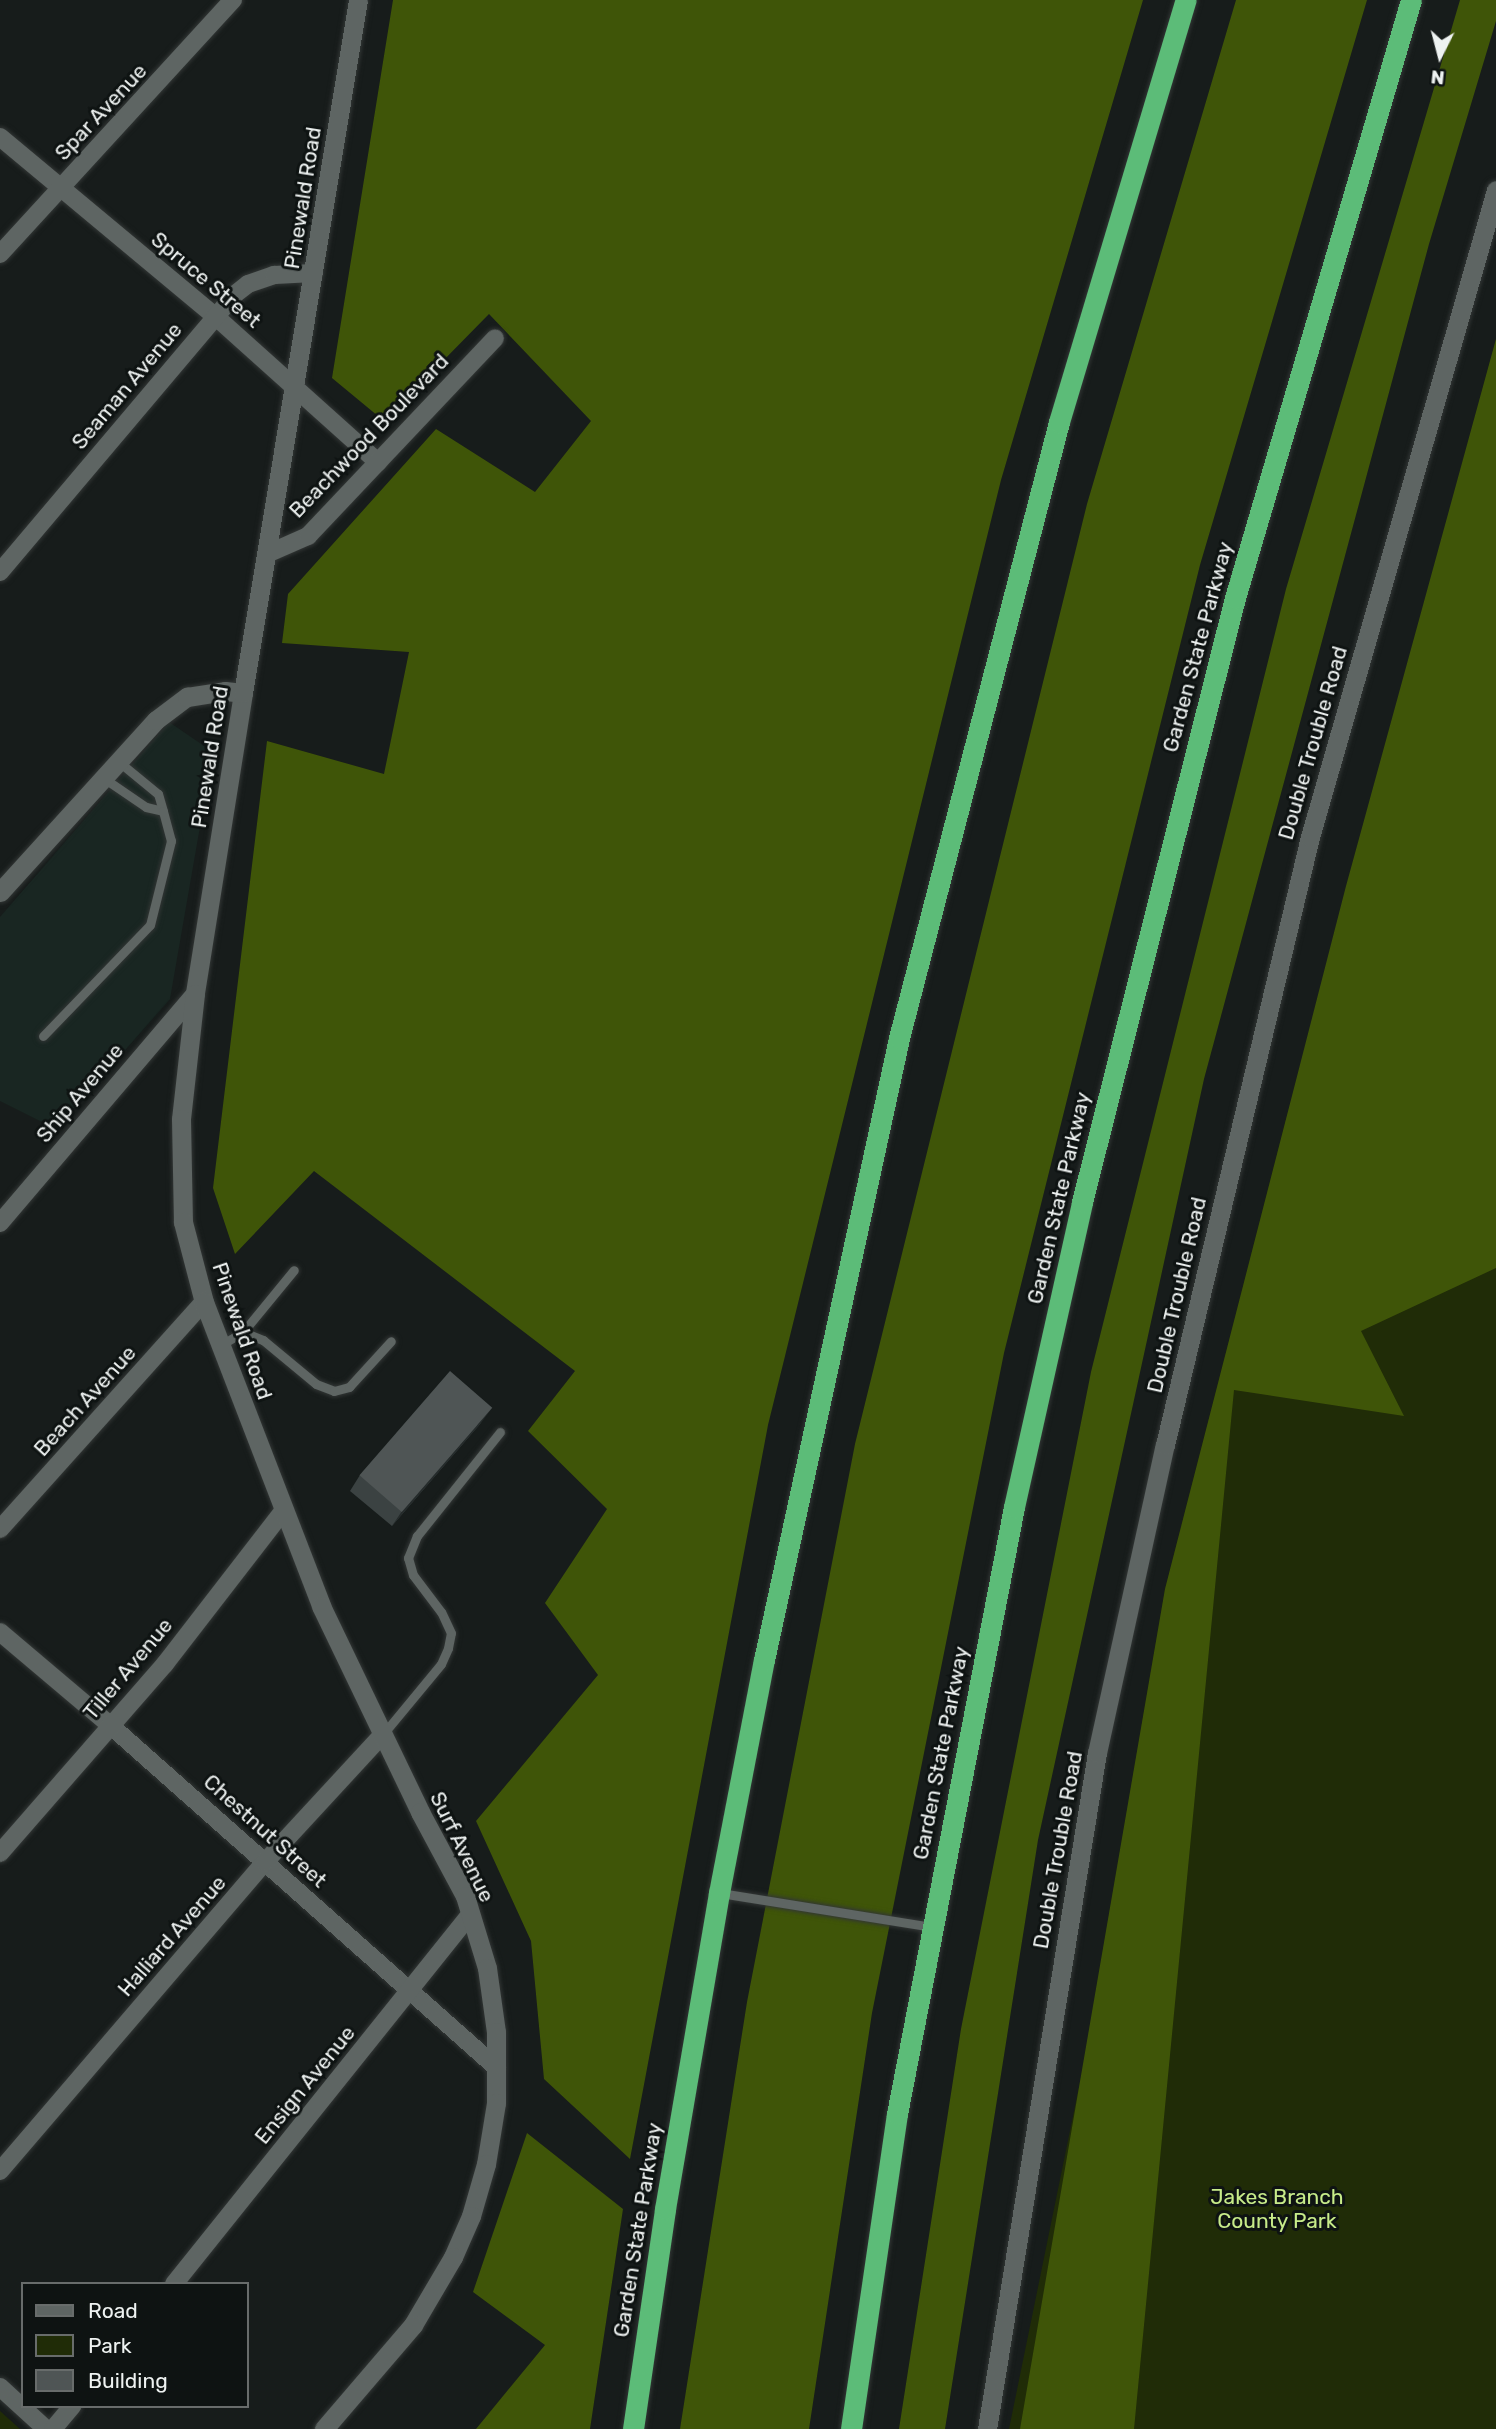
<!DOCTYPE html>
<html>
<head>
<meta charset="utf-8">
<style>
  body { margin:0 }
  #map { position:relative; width:1496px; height:2429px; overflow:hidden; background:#171c1b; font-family:Rubik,sans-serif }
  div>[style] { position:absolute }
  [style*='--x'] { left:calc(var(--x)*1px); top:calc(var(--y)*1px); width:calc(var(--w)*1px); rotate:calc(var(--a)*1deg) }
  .built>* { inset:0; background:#192622 }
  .green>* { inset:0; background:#202c07 }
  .forest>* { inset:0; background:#3f5508 }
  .roads { filter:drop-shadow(0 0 2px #323635) drop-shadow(0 0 2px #323635) }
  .service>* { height:9px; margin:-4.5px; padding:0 4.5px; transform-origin:4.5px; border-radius:4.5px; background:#5e6563 }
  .minor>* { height:18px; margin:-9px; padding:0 9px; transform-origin:9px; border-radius:9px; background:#5e6563 }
  .tertiary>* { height:19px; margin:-9.5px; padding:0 9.5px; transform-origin:9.5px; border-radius:9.5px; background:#5e6563 }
  .secondary>* { height:19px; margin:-9.5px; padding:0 9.5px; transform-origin:9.5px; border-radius:9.5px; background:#5e6563 }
  .motorway>* { height:21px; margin:-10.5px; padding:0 10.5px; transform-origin:10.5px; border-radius:10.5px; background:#5cbc78 }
  .wall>* { inset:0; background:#3b4242 }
  .shaded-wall>* { inset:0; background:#252b2b }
  .building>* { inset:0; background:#4f5555; transform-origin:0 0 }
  span { translate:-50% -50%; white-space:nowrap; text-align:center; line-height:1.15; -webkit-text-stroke:6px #0e1312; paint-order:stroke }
  .street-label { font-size:21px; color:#eef2f1 }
  .park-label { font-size:21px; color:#c7eb89 }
  .legend { position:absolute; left:21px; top:2282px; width:228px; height:126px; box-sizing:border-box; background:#0e1312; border:2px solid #686c6b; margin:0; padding:9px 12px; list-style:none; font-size:21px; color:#eef2f1 }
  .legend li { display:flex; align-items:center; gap:14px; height:35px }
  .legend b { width:35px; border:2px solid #686c6b }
  .north { position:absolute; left:1405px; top:21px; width:70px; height:70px; -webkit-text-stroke:5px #0e1312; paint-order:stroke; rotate:186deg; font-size:19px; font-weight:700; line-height:28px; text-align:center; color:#eef2f1 }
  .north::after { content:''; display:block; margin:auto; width:24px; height:32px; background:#eef2f1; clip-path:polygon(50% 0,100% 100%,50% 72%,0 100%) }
</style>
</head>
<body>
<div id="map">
  <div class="built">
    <div style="clip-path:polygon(169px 722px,213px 752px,170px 999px,56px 1129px,0 1101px,0 917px)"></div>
  </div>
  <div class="green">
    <div style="clip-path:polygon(1496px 339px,1496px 2429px,1009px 2429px,1082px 2072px,1165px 1589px,1285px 1123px)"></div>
    <div style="clip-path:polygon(0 2411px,20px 2429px,0 2429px)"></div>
  </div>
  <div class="forest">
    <div style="clip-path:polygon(393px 0,1143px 0,1001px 480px,768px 1425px,630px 2159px,544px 2079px,531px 1941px,476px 1821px,598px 1675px,545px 1603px,607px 1509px,528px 1431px,575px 1371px,314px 1171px,235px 1254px,213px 1188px,267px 741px,384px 774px,409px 652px,282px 643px,288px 594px,436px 429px,535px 492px,591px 421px,489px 314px,384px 421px,332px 378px)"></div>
    <div style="clip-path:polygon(1236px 0,1367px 0,1200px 565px,1004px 1353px,872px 2013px,809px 2429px,680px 2429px,747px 2002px,855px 1444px,1087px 504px)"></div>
    <div style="clip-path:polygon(1460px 0,1496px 0,1496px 21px,1429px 244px,1204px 1079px,1038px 1840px,945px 2429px,899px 2429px,961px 2029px,1091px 1372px,1286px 589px)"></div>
    <div style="clip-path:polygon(1496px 339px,1496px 1268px,1361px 1331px,1404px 1416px,1234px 1390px,1134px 2429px,1020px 2429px,1165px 1589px,1346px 886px)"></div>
    <div style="clip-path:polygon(527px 2133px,623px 2209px,590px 2429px,476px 2429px,545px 2345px,473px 2292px)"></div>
  </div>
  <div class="roads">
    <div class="service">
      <div style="--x:102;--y:777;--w:53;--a:34.3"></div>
      <div style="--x:146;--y:807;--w:17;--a:13"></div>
      <div style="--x:163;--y:811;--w:18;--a:-106"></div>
      <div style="--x:158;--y:794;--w:52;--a:-140.5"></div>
      <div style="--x:43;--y:1036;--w:154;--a:-46.1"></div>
      <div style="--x:150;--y:925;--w:87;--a:-76"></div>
      <div style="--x:171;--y:841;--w:31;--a:-105"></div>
      <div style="--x:243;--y:1332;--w:80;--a:-50.6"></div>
      <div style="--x:221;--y:1345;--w:26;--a:-31"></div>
      <div style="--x:243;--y:1332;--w:22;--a:22"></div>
      <div style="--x:263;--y:1340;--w:69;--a:39.7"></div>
      <div style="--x:316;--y:1384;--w:19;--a:21"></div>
      <div style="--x:334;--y:1391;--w:16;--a:-15"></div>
      <div style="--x:349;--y:1387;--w:62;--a:-47.6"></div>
      <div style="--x:384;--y:1733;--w:89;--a:-50.4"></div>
      <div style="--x:441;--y:1664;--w:17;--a:-66"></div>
      <div style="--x:448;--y:1648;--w:15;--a:-79"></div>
      <div style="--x:451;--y:1633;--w:23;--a:-115"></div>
      <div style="--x:441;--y:1612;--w:46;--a:-127.1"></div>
      <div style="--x:413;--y:1575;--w:18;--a:-106"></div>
      <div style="--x:408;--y:1558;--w:24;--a:-68"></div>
      <div style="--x:417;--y:1536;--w:133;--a:-51.4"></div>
      <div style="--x:720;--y:1893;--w:216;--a:9.1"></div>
    </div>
    <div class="minor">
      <div style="--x:0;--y:137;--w:280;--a:39.8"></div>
      <div style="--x:215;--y:316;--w:219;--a:41.9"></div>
      <div style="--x:0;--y:254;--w:345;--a:-47.5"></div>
      <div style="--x:267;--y:554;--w:45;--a:-23.7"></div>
      <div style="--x:308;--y:536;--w:272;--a:-46.6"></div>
      <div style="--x:0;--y:572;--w:363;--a:-49.8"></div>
      <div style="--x:234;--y:295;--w:18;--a:-38"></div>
      <div style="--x:248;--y:284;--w:28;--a:-19"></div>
      <div style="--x:274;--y:275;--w:40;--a:-2.9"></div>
      <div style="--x:0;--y:1223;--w:301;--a:-49.6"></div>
      <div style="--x:0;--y:1529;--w:305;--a:-48.1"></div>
      <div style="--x:0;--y:1632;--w:144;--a:40.2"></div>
      <div style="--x:110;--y:1725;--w:517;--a:41.55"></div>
      <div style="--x:0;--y:1853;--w:251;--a:-48.9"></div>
      <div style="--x:165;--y:1664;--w:195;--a:-52.3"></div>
      <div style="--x:0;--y:2171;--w:407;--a:-49.4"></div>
      <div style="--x:265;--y:1862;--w:174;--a:-47.3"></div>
      <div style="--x:174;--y:2284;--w:474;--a:-51.3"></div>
      <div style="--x:0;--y:2387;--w:62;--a:42.4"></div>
      <div style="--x:53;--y:2429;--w:30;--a:-50"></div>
    </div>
    <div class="tertiary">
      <div style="--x:243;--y:693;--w:305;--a:99.1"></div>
      <div style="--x:195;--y:994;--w:126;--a:96.4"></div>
      <div style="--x:181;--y:1119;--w:103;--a:88.9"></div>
      <div style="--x:183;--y:1222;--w:83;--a:75.3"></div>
      <div style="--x:204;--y:1302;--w:326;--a:68.9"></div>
      <div style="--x:321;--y:1606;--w:229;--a:64.3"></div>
      <div style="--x:420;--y:1812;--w:95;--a:61.8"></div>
      <div style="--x:465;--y:1896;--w:75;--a:73"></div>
      <div style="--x:487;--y:1968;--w:65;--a:82"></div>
      <div style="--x:496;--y:2032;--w:71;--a:90"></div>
      <div style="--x:496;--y:2103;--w:62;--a:99.3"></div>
      <div style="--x:486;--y:2164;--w:54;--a:106.1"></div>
      <div style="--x:471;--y:2216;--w:45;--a:113.7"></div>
      <div style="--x:453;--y:2257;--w:79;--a:120.5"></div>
      <div style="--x:413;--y:2325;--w:137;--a:130.6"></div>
    </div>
    <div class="secondary">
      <div style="--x:0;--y:892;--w:232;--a:-47.8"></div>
      <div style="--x:156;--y:720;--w:39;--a:-37"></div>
      <div style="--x:187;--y:697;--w:38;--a:-9"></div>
      <div style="--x:225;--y:691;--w:18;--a:6"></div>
      <div style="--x:243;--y:693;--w:702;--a:-80.58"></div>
      <div style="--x:987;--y:2429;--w:685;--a:-80.76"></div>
      <div style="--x:1097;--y:1753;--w:315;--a:-77.6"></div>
      <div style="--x:1165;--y:1445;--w:625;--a:-76.59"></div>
      <div style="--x:1310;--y:837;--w:673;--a:-73.96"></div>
    </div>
    <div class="motorway">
      <div style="--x:633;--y:2429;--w:222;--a:-81.7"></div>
      <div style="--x:665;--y:2209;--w:321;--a:-80.3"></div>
      <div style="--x:719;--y:1893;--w:237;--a:-79.1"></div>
      <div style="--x:764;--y:1660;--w:636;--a:-77.75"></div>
      <div style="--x:899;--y:1038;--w:636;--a:-75.44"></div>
      <div style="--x:1059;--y:422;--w:441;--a:-73.3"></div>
      <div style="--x:851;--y:2429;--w:318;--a:-81.7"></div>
      <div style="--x:897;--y:2114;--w:618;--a:-79.09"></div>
      <div style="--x:1014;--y:1507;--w:312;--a:-77.4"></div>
      <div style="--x:1082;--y:1202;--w:623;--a:-75.79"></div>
      <div style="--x:1235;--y:598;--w:623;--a:-73.6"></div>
    </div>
  </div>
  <div class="wall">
    <div style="clip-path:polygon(481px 1423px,392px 1526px,350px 1491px,360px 1475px)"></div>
  </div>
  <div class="shaded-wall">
    <div style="clip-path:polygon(492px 1408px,481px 1423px,392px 1526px,402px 1511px)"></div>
  </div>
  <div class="building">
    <div style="left:450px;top:1371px;width:56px;height:138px;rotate:41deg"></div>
  </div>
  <div class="street-label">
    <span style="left:101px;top:112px;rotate:-47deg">Spar Avenue</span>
    <span style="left:303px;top:198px;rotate:-81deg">Pinewald Road</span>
    <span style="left:206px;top:280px;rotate:40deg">Spruce Street</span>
    <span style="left:127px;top:386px;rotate:-50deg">Seaman Avenue</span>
    <span style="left:369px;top:436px;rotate:-46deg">Beachwood Boulevard</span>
    <span style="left:1198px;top:647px;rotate:-75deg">Garden State Parkway</span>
    <span style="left:1313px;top:743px;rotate:-74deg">Double Trouble Road</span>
    <span style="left:210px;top:757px;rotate:-81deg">Pinewald Road</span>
    <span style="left:80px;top:1093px;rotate:-50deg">Ship Avenue</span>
    <span style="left:1059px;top:1198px;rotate:-77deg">Garden State Parkway</span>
    <span style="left:1177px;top:1295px;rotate:-77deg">Double Trouble Road</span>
    <span style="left:242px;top:1331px;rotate:71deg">Pinewald Road</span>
    <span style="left:85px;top:1401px;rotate:-48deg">Beach Avenue</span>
    <span style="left:128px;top:1669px;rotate:-50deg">Tiller Avenue</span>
    <span style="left:941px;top:1753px;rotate:-79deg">Garden State Parkway</span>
    <span style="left:265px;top:1831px;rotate:42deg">Chestnut Street</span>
    <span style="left:462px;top:1847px;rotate:64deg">Surf Avenue</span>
    <span style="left:1058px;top:1850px;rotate:-80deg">Double Trouble Road</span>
    <span style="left:172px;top:1936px;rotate:-49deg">Halliard Avenue</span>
    <span style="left:305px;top:2085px;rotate:-51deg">Ensign Avenue</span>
    <span style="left:638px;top:2230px;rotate:-81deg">Garden State Parkway</span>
  </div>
  <div class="park-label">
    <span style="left:1277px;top:2209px">Jakes Branch<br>County Park</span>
  </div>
  <ul class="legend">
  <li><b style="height:9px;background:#5e6563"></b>Road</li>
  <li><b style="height:19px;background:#202c07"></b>Park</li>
  <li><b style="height:19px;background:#4f5555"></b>Building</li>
  </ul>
  <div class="north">N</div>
</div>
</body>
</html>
